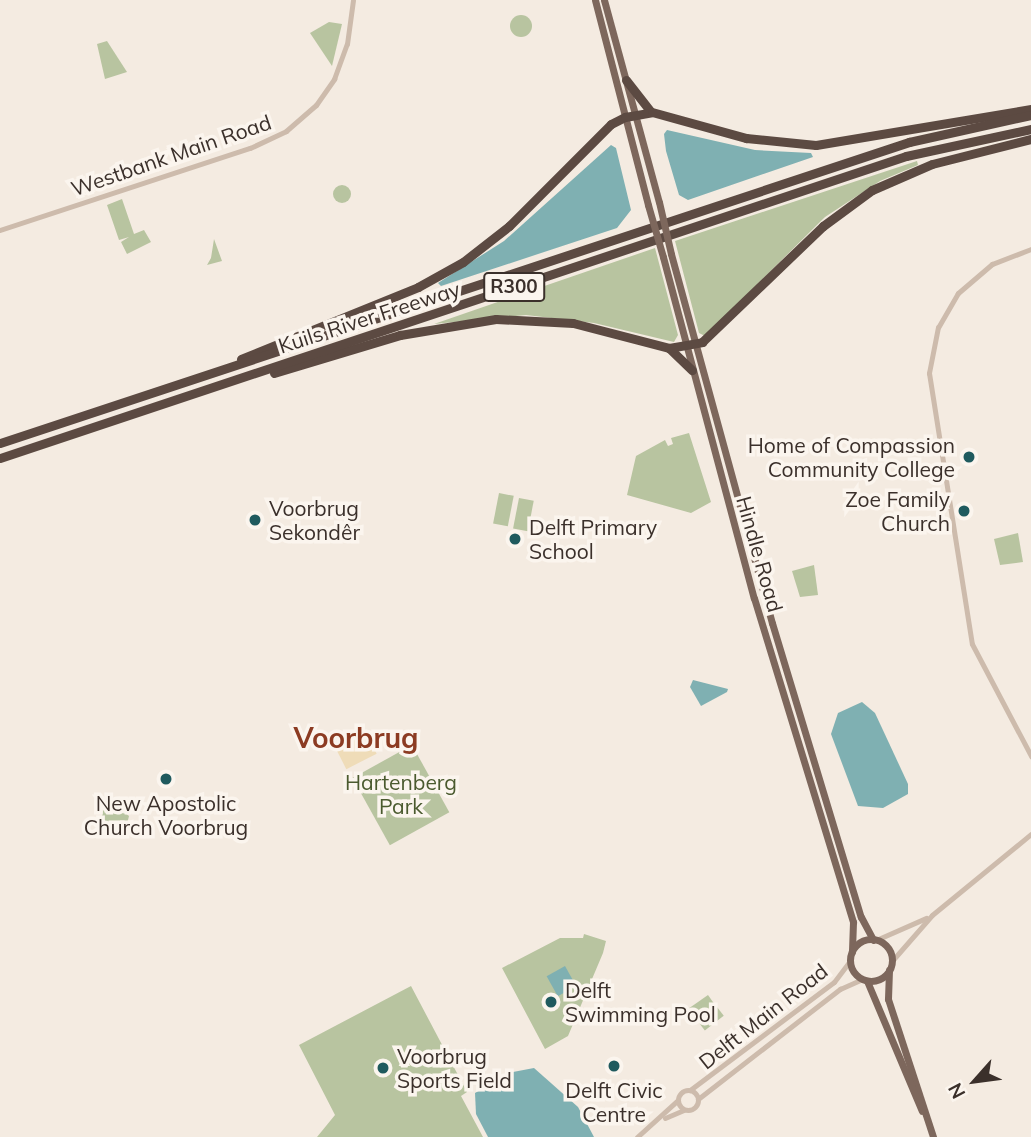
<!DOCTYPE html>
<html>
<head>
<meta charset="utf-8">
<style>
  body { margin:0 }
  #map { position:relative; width:1031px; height:1137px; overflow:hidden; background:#f4ebe1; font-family:Mulish,sans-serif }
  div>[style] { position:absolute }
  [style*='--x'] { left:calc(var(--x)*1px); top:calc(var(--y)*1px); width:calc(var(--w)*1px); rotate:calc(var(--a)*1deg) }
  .green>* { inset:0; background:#b8c4a0; transform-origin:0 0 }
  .round { border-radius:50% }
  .sand>* { inset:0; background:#efdcb8; transform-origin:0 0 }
  .water>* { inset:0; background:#7fb0b2; transform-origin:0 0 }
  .minor>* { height:5px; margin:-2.5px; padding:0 2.5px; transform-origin:2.5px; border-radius:2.5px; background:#cdbbac }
  .minor>.ring { margin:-2.5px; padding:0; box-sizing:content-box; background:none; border:5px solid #cdbbac; border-radius:50% }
  .major>* { height:7px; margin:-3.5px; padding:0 3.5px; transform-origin:3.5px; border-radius:3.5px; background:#7d675c }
  .major>.ring { margin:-3.5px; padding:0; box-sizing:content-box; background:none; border:7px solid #7d675c; border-radius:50% }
  .highway>* { height:9px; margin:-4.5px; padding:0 4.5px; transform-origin:4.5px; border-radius:4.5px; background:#5c4a42 }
  .major-bridge>* { height:7px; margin:-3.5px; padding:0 3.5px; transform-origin:3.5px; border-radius:3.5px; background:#7d675c }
  .dots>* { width:19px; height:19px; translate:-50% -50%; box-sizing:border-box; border:4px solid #fbf5ee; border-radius:50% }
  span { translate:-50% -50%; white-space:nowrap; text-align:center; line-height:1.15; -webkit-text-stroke:7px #fbf5ee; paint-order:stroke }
  .shield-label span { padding:2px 5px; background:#fbf5ee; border:2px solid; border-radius:5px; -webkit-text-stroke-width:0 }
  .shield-label { font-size:19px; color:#3b302b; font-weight:700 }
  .street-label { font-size:21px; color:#3b302b }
  .poi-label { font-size:21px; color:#3b302b }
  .right { translate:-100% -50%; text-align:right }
  .left { translate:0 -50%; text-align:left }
  .park-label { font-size:21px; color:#4a5a2e }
  .district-label { font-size:28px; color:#8c3b22; font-weight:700 }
  .north { position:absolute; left:940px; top:1046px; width:70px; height:70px; -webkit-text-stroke:5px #fbf5ee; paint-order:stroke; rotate:242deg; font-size:19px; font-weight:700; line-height:28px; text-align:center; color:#3b302b }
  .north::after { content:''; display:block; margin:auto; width:24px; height:32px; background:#3b302b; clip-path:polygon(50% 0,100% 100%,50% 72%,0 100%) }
</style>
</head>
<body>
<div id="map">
  <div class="green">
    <div class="round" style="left:510px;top:15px;width:22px;height:22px"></div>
    <div style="clip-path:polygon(329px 22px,342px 24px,332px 66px,310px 33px)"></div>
    <div style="clip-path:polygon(107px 41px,127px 72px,105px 79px,97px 44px)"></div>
    <div style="clip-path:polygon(917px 161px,918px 165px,880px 181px,825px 217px,705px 336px,699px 333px,675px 241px)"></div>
    <div class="round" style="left:333px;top:185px;width:18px;height:18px"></div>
    <div style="clip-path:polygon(122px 199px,134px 234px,144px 230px,151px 242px,127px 254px,121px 242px,129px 237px,119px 240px,107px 205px)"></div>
    <div style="clip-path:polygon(214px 239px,222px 261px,207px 265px,211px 258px)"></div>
    <div style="clip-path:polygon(655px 248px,678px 335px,674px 342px,594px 323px,526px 315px,434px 324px)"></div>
    <div style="clip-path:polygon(689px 433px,711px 502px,691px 513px,627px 495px,636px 456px,665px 440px,668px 446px,673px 444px,671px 438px)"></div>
    <div style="left:499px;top:493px;width:15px;height:31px;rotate:11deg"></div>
    <div style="left:519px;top:498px;width:15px;height:31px;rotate:11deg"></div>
    <div style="clip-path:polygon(1018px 533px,1023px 562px,1000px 565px,994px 539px)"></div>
    <div style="clip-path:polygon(814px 565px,818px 595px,800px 597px,792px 571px)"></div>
    <div style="left:412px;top:745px;width:77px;height:68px;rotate:61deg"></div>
    <div style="clip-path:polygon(105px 798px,129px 816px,127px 824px,101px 823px)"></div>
    <div style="clip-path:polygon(584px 934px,606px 941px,603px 953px,568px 1036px,545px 1049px,502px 968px,560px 938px,583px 938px)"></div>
    <div style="clip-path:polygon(411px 986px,467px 1092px,461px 1096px,483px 1137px,317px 1137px,335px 1115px,299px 1045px)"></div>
    <div style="left:708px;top:995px;width:12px;height:24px;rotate:55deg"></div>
    <div style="left:717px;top:1007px;width:11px;height:24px;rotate:52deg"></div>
  </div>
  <div class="sand">
    <div style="left:363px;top:727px;width:30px;height:34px;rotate:63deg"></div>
  </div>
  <div class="water">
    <div style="clip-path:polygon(667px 130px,755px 150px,811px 153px,813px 157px,688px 200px,679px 195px,666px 151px,664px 134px)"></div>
    <div style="clip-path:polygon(611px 145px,616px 148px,631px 210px,617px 228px,441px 286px,438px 283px,504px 241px)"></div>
    <div style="clip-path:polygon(693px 680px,728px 689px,727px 692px,701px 706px,690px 687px)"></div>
    <div style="clip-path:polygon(862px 702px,875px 713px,908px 784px,908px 794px,883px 808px,858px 806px,831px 734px,838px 713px)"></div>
    <div style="left:565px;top:966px;width:23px;height:21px;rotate:61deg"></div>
    <div style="clip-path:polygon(534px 1068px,578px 1107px,594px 1137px,488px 1137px,476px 1114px,475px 1093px,513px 1072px)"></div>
  </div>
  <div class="minor">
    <div style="--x:0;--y:230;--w:263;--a:-18.2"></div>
    <div style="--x:250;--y:148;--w:40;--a:-25"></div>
    <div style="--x:286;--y:131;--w:40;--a:-41"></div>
    <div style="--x:316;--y:105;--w:32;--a:-55"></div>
    <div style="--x:334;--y:79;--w:37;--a:-70"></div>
    <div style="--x:347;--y:44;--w:44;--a:-82.2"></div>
    <div style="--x:1031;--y:249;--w:42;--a:159"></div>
    <div style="--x:992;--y:264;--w:45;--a:139.5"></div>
    <div style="--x:958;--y:293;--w:39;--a:120"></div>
    <div style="--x:938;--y:327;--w:47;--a:101.1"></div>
    <div style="--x:929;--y:373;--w:274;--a:81"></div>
    <div style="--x:972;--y:644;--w:127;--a:62.2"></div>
    <div style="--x:876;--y:940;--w:55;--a:-23.7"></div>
    <div style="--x:891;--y:962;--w:62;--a:-48.9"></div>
    <div style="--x:932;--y:915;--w:128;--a:-39.3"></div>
    <div class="ring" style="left:678px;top:1090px;width:15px;height:15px"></div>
    <div style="--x:690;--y:1090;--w:180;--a:-36.9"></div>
    <div style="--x:834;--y:982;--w:26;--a:-53"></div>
    <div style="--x:698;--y:1099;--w:180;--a:-37.8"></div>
    <div style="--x:840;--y:989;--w:24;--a:-24"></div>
    <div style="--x:665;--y:1118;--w:21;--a:-23"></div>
    <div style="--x:637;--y:1137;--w:55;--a:-42.1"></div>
  </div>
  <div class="major">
    <div style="--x:595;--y:0;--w:212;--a:75.5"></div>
    <div style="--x:604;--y:0;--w:209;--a:74.8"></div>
    <div style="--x:671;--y:254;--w:383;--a:74.7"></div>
    <div style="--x:772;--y:623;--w:307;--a:73.2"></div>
    <div style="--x:861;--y:917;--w:26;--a:62"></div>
    <div style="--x:663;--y:257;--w:353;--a:75.1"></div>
    <div style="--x:754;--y:598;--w:339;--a:73"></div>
    <div style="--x:853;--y:922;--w:30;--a:92"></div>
    <div class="ring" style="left:850px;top:939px;width:35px;height:35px"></div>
    <div style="--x:889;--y:970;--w:29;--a:92"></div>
    <div style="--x:888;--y:999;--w:145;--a:71.9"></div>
    <div style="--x:867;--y:981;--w:141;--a:67.1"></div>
  </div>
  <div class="highway">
    <div style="--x:626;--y:80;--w:39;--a:52"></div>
    <div style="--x:669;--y:348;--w:32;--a:44"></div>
    <div style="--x:241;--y:359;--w:191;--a:-22.1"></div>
    <div style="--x:418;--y:287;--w:51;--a:-29.1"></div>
    <div style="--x:463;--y:262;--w:58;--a:-38"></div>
    <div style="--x:509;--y:226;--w:144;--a:-45"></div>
    <div style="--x:611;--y:124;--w:16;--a:-27"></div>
    <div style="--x:625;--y:117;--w:27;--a:-10"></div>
    <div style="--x:652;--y:112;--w:98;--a:15.5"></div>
    <div style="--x:746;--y:138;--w:70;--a:5.7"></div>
    <div style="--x:816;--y:145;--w:218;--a:-9.5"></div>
    <div style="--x:274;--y:373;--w:132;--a:-16.8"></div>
    <div style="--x:400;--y:335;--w:97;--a:-9.5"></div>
    <div style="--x:496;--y:319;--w:77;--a:3"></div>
    <div style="--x:573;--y:323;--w:99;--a:14.6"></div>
    <div style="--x:669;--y:348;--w:34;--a:-10"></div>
    <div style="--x:702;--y:342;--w:168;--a:-43.8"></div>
    <div style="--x:823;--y:226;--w:61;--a:-36.3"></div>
    <div style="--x:872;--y:190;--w:65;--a:-23.4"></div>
    <div style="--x:932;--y:164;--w:102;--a:-14.2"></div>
    <div style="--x:0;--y:443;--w:958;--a:-18.32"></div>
    <div style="--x:909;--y:142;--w:125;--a:-12.5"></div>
    <div style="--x:0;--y:458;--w:955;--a:-18.43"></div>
    <div style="--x:906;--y:156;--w:128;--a:-12.2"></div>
  </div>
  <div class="major-bridge">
    <div style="--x:659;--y:202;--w:53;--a:77"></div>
    <div style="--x:648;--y:205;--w:54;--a:73.9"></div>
  </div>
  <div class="dots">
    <div style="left:969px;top:457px;background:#1f5a5e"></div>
    <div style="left:964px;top:511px;background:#1f5a5e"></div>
    <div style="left:255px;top:520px;background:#1f5a5e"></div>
    <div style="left:515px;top:539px;background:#1f5a5e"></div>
    <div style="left:166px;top:779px;background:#1f5a5e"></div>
    <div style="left:551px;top:1002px;background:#1f5a5e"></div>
    <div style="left:614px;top:1066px;background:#1f5a5e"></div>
    <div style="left:383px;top:1068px;background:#1f5a5e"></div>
  </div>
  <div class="shield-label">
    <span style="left:514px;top:287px">R300</span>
  </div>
  <div class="street-label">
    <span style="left:171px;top:155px;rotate:-19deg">Westbank Main Road</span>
    <span style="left:369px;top:317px;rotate:-18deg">Kuils River Freeway</span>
    <span style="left:760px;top:554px;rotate:74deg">Hindle Road</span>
    <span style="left:763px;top:1016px;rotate:-38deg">Delft Main Road</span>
  </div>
  <div class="poi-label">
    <span class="right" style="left:955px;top:457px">Home of Compassion<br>Community College</span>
    <span class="right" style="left:950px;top:511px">Zoe Family<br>Church</span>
    <span class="left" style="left:269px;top:520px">Voorbrug<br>Sekondêr</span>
    <span class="left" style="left:529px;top:539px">Delft Primary<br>School</span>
    <span style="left:166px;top:815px">New Apostolic<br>Church Voorbrug</span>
    <span class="left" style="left:565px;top:1002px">Delft<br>Swimming Pool</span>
    <span class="left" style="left:397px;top:1068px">Voorbrug<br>Sports Field</span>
    <span style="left:614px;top:1102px">Delft Civic<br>Centre</span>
  </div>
  <div class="park-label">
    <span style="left:401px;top:794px">Hartenberg<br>Park</span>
  </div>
  <div class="district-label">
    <span style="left:356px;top:738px">Voorbrug</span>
  </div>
  <div class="north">N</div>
</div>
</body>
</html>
